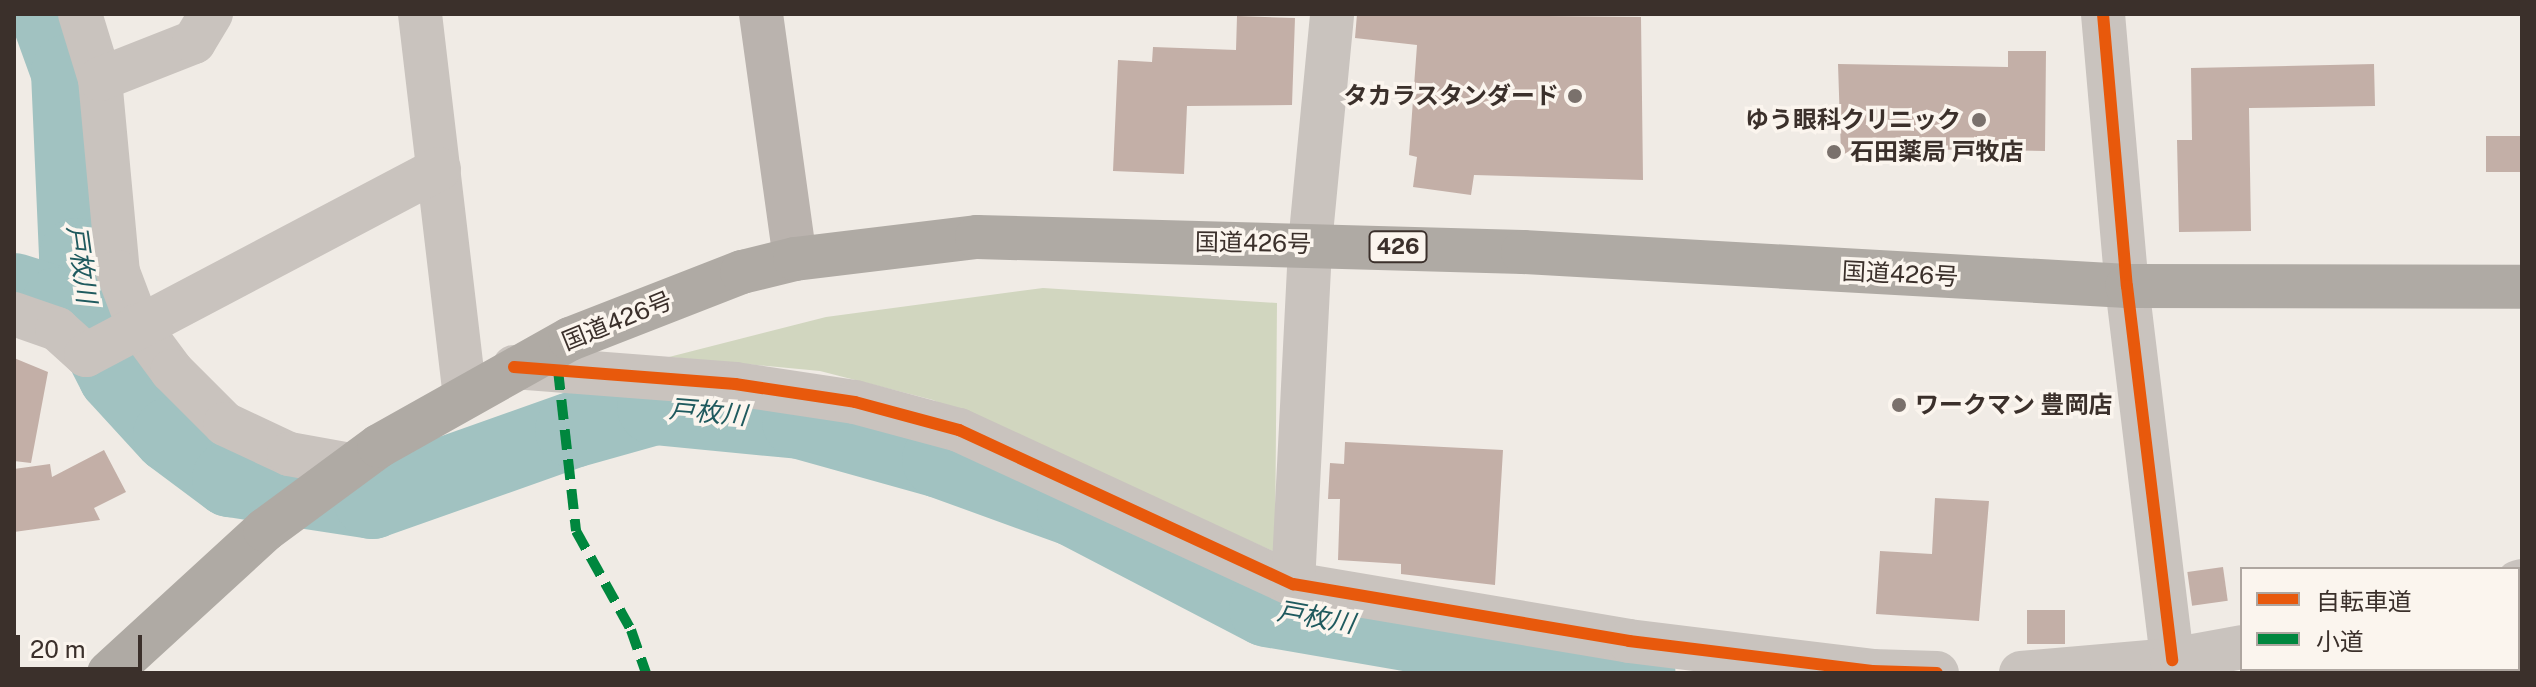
<!DOCTYPE html>
<html>
<head>
<meta charset="utf-8">
<style>
  body { margin:0 }
  #map { position:relative; width:2536px; height:687px; overflow:hidden; background:#f0ebe5; font-family:"Public Sans","Noto Sans JP",sans-serif }
  div>[style] { position:absolute }
  [style*='--x'] { left:calc(var(--x)*1px); top:calc(var(--y)*1px); width:calc(var(--w)*1px); rotate:calc(var(--a)*1deg) }
  .green>* { inset:0; background:#d1d6bf }
  .river>* { height:76px; margin:-38px; padding:0 38px; transform-origin:38px; border-radius:38px; background:#a1c2c1 }
  .building>* { inset:0; background:#c3afa7; transform-origin:0 0 }
  .street>* { height:44px; margin:-22px; padding:0 22px; transform-origin:22px; border-radius:22px; background:#c9c3be }
  .secondary>* { height:44px; margin:-22px; padding:0 22px; transform-origin:22px; border-radius:22px; background:#bab3ae }
  .highway>* { height:44px; margin:-22px; padding:0 22px; transform-origin:22px; border-radius:22px; background:#afaaa4 }
  .quiet>* { height:10px; margin-top:-5px; transform-origin:0; background:repeating-linear-gradient(90deg,#00873e 0 20px,transparent 0 30px) }
  .cycleway>* { height:12px; margin:-6px; padding:0 6px; transform-origin:6px; border-radius:6px; background:#e8590c }
  .dots>* { width:22px; height:22px; translate:-50% -50%; box-sizing:border-box; border:4px solid #fbf5ee; border-radius:50% }
  span { translate:-50% -50%; white-space:nowrap; text-align:center; line-height:1.15; -webkit-text-stroke:7px #fbf5ee; paint-order:stroke }
  .shield-label span { padding:2px 6px; background:#fbf5ee; border:2px solid; border-radius:6px; -webkit-text-stroke-width:0 }
  .shield-label { font-size:22px; color:#3b302b; font-weight:700 }
  .poi-label { font-size:24px; color:#3b302b; font-weight:700 }
  .right { translate:-100% -50%; text-align:right }
  .left { translate:0 -50%; text-align:left }
  .street-label { font-size:24px; color:#3b302b }
  .water-label { font-size:26px; color:#1f5a5e; font-style:italic }
  .frame { position:absolute; inset:0; border:16px solid #3b302b; pointer-events:none }
  .legend { position:absolute; left:2240px; top:567px; width:280px; height:104px; box-sizing:border-box; background:#fbf5ee; border:2px solid #aea6a0; margin:0; padding:10px 14px; list-style:none; font-size:24px; color:#3b302b }
  .legend li { display:flex; align-items:center; gap:16px; height:40px }
  .legend b { width:40px; border:2px solid #aea6a0 }
  .scale { position:absolute; left:16px; top:635px; width:126px; height:36px; box-sizing:border-box; border:4px solid #3b302b; border-top:0; padding-left:10px; font-size:24px; line-height:28px; white-space:nowrap; color:#3b302b; -webkit-text-stroke:6px #fbf5ee; paint-order:stroke }
</style>
</head>
<body>
<div id="map">
  <div class="green">
    <div style="clip-path:polygon(1043px 288px,1277px 303px,1275px 552px,933px 400px,820px 371px,669px 357px,826px 317px)"></div>
  </div>
  <div class="river">
    <div style="--x:48;--y:14;--w:62;--a:70.1"></div>
    <div style="--x:69;--y:72;--w:184;--a:87.5"></div>
    <div style="--x:77;--y:256;--w:74;--a:78.2"></div>
    <div style="--x:92;--y:328;--w:53;--a:62.9"></div>
    <div style="--x:116;--y:375;--w:81;--a:47.5"></div>
    <div style="--x:171;--y:435;--w:74;--a:36.7"></div>
    <div style="--x:230;--y:479;--w:144;--a:8.8"></div>
    <div style="--x:372;--y:501;--w:213;--a:-19.5"></div>
    <div style="--x:573;--y:430;--w:85;--a:-15.7"></div>
    <div style="--x:655;--y:407;--w:146;--a:5.5"></div>
    <div style="--x:800;--y:421;--w:145;--a:15.6"></div>
    <div style="--x:940;--y:460;--w:144;--a:19.9"></div>
    <div style="--x:1075;--y:509;--w:216;--a:27.5"></div>
    <div style="--x:1267;--y:609;--w:376;--a:9.8"></div>
    <div style="--x:14;--y:291;--w:47;--a:17.3"></div>
    <div style="--x:59;--y:305;--w:40;--a:34.9"></div>
    <div style="--x:2518;--y:618;--w:4;--a:0"></div>
    <div style="--x:2314;--y:673;--w:15;--a:-16"></div>
  </div>
  <div class="building">
    <div style="clip-path:polygon(1357px 14px,1641px 17px,1643px 180px,1474px 175px,1471px 195px,1413px 187px,1417px 157px,1409px 155px,1417px 45px,1355px 38px)"></div>
    <div style="clip-path:polygon(1237px 16px,1295px 18px,1292px 105px,1187px 106px,1184px 174px,1113px 171px,1118px 60px,1152px 62px,1153px 47px,1236px 50px)"></div>
    <div style="clip-path:polygon(2008px 51px,2046px 51px,2045px 151px,1897px 149px,1897px 160px,1861px 162px,1861px 154px,1841px 154px,1838px 64px,2008px 67px)"></div>
    <div style="clip-path:polygon(2374px 64px,2375px 106px,2249px 108px,2251px 231px,2179px 232px,2177px 140px,2192px 140px,2191px 68px)"></div>
    <div style="left:2522px;top:136px;width:36px;height:36px;rotate:90deg"></div>
    <div style="clip-path:polygon(14px 358px,48px 372px,31px 463px,14px 461px)"></div>
    <div style="clip-path:polygon(1345px 442px,1503px 450px,1495px 585px,1401px 574px,1401px 564px,1338px 560px,1340px 499px,1328px 499px,1330px 463px,1344px 464px)"></div>
    <div style="clip-path:polygon(104px 450px,126px 492px,94px 508px,100px 520px,14px 532px,14px 469px,50px 464px,52px 477px)"></div>
    <div style="clip-path:polygon(1935px 498px,1989px 501px,1979px 621px,1876px 614px,1880px 551px,1932px 554px)"></div>
    <div style="left:2223px;top:567px;width:34px;height:36px;rotate:82deg"></div>
    <div style="left:2065px;top:610px;width:34px;height:38px;rotate:90deg"></div>
  </div>
  <div class="street">
    <div style="--x:80;--y:14;--w:68;--a:72.9"></div>
    <div style="--x:100;--y:79;--w:194;--a:84.7"></div>
    <div style="--x:118;--y:272;--w:57;--a:69.3"></div>
    <div style="--x:138;--y:325;--w:57;--a:53.5"></div>
    <div style="--x:172;--y:371;--w:75;--a:45"></div>
    <div style="--x:225;--y:424;--w:71;--a:25.1"></div>
    <div style="--x:289;--y:454;--w:62;--a:10.2"></div>
    <div style="--x:420;--y:14;--w:385;--a:83.3"></div>
    <div style="--x:2103;--y:14;--w:273;--a:85"></div>
    <div style="--x:2127;--y:286;--w:377;--a:83.1"></div>
    <div style="--x:100;--y:79;--w:101;--a:-21.5"></div>
    <div style="--x:194;--y:42;--w:33;--a:-59"></div>
    <div style="--x:14;--y:314;--w:46;--a:19.2"></div>
    <div style="--x:57;--y:329;--w:39;--a:42"></div>
    <div style="--x:86;--y:355;--w:399;--a:-27.8"></div>
    <div style="--x:514;--y:367;--w:222;--a:4.4"></div>
    <div style="--x:735;--y:384;--w:121;--a:8.5"></div>
    <div style="--x:855;--y:402;--w:108;--a:15.1"></div>
    <div style="--x:959;--y:430;--w:368;--a:24.8"></div>
    <div style="--x:1293;--y:584;--w:341;--a:9.6"></div>
    <div style="--x:1629;--y:641;--w:245;--a:7"></div>
    <div style="--x:1872;--y:671;--w:65;--a:1.8"></div>
    <div style="--x:2518;--y:582;--w:4;--a:-14"></div>
    <div style="--x:1293;--y:584;--w:340;--a:-87.1"></div>
    <div style="--x:1310;--y:244;--w:231;--a:-84.5"></div>
    <div style="--x:2021;--y:673;--w:152;--a:-4.9"></div>
    <div style="--x:2172;--y:660;--w:71;--a:-10.5"></div>
  </div>
  <div class="secondary">
    <div style="--x:761;--y:14;--w:247;--a:82.1"></div>
  </div>
  <div class="highway">
    <div style="--x:109;--y:673;--w:212;--a:-42.5"></div>
    <div style="--x:265;--y:530;--w:142;--a:-36.4"></div>
    <div style="--x:379;--y:446;--w:219;--a:-29.3"></div>
    <div style="--x:570;--y:339;--w:185;--a:-21.3"></div>
    <div style="--x:742;--y:272;--w:55;--a:-13.8"></div>
    <div style="--x:795;--y:259;--w:183;--a:-6.9"></div>
    <div style="--x:977;--y:237;--w:546;--a:1.57"></div>
    <div style="--x:1523;--y:252;--w:605;--a:3.22"></div>
    <div style="--x:2127;--y:286;--w:395;--a:0.1"></div>
  </div>
  <div class="quiet">
    <div style="--x:558;--y:370;--w:162;--a:83.6"></div>
    <div style="--x:576;--y:531;--w:113;--a:60.9"></div>
    <div style="--x:631;--y:630;--w:46;--a:70.8"></div>
  </div>
  <div class="cycleway">
    <div style="--x:2103;--y:14;--w:273;--a:85"></div>
    <div style="--x:2127;--y:286;--w:377;--a:83.1"></div>
    <div style="--x:514;--y:367;--w:222;--a:4.4"></div>
    <div style="--x:735;--y:384;--w:121;--a:8.5"></div>
    <div style="--x:855;--y:402;--w:108;--a:15.1"></div>
    <div style="--x:959;--y:430;--w:368;--a:24.8"></div>
    <div style="--x:1293;--y:584;--w:341;--a:9.6"></div>
    <div style="--x:1629;--y:641;--w:245;--a:7"></div>
    <div style="--x:1872;--y:671;--w:65;--a:1.8"></div>
  </div>
  <div class="dots">
    <div style="left:1575px;top:96px;background:#7a716c"></div>
    <div style="left:1979px;top:120px;background:#7a716c"></div>
    <div style="left:1834px;top:152px;background:#7a716c"></div>
    <div style="left:1899px;top:405px;background:#7a716c"></div>
  </div>
  <div class="shield-label">
    <span style="left:1398px;top:247px">426</span>
  </div>
  <div class="poi-label">
    <span class="right" style="left:1559px;top:96px">タカラスタンダード</span>
    <span class="right" style="left:1961px;top:120px">ゆう眼科クリニック</span>
    <span class="left" style="left:1850px;top:152px">石田薬局 戸牧店</span>
    <span class="left" style="left:1915px;top:405px">ワークマン 豊岡店</span>
  </div>
  <div class="street-label">
    <span style="left:1253px;top:243px;rotate:1deg">国道426号</span>
    <span style="left:1900px;top:274px;rotate:3deg">国道426号</span>
    <span style="left:617px;top:321px;rotate:-22deg">国道426号</span>
  </div>
  <div class="water-label">
    <span style="left:82px;top:264px;rotate:82deg">戸枚川</span>
    <span style="left:708px;top:412px;rotate:5deg">戸枚川</span>
    <span style="left:1316px;top:617px;rotate:10deg">戸枚川</span>
  </div>
  <div class="frame"></div>
  <ul class="legend">
  <li><b style="height:10px;background:#e8590c"></b>自転車道</li>
  <li><b style="height:10px;background:#00873e"></b>小道</li>
  </ul>
  <div class="scale">20 m</div>
</div>
</body>
</html>
